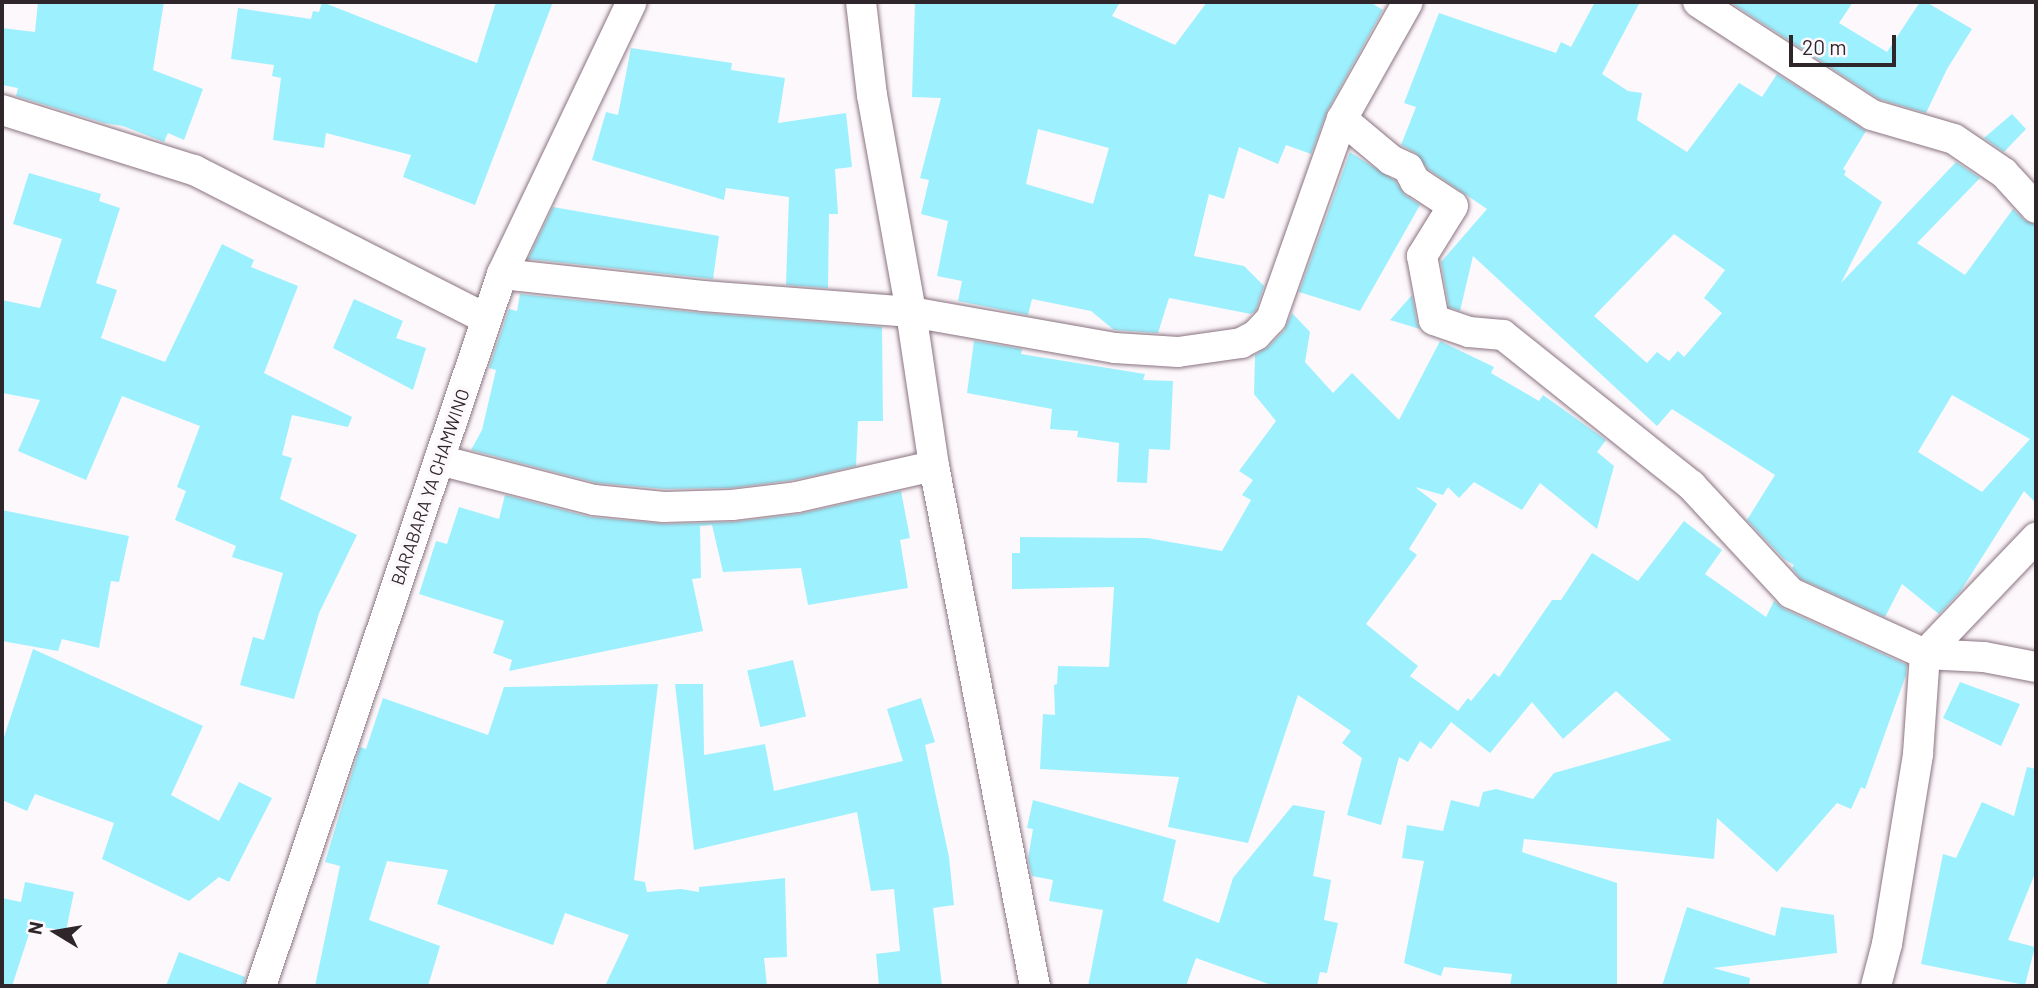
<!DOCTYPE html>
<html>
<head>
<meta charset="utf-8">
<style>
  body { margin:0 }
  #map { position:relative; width:2038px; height:988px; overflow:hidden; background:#fdf8fb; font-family:Barlow,sans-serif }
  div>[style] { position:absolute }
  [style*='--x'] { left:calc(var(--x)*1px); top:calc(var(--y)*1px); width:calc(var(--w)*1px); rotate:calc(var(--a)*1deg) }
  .building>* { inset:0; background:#9df1fe; transform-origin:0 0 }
  .roads { filter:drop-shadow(0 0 2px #8a7381) drop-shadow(0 0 2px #8a7381) }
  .minor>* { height:30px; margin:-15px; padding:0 15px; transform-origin:15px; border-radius:15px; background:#fff }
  span { translate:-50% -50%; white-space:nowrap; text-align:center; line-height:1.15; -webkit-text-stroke:7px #fdf8fb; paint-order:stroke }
  .street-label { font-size:18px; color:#2f262c }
  .frame { position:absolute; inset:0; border:4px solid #2f262c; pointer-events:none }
  .north { position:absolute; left:21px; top:897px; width:70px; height:70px; -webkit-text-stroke:5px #fdf8fb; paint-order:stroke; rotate:281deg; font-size:19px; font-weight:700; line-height:28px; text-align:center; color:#2f262c }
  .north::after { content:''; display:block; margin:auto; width:24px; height:32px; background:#2f262c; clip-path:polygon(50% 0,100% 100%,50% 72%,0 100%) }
  .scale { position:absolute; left:1789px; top:35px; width:107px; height:32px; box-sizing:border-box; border:4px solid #2f262c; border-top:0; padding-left:9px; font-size:21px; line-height:24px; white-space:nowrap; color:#2f262c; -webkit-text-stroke:5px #fdf8fb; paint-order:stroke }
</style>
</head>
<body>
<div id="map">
  <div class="building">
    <div style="clip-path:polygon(38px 2px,164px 2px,153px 70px,203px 89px,184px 140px,168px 133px,164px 142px,123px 126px,104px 123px,16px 96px,18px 88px,2px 85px,2px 28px,35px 32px)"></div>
    <div style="clip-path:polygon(322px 2px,477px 63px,496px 2px,553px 2px,475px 205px,403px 177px,411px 155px,326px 133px,324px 148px,273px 140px,281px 78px,272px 76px,274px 65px,231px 59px,238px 8px,311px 19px,313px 11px,319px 12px)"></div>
    <div style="clip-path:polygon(evenodd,915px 2px,1120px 2px,1112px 16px,1175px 45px,1207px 2px,1370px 2px,1383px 10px,1327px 111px,1311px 154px,1286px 145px,1278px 164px,1239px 147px,1224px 199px,1209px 194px,1194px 256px,1244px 266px,1264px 286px,1256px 310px,1251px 314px,1169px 298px,1158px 333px,1114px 330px,1091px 311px,1032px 299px,1028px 315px,958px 301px,962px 281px,937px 276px,948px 221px,921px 214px,929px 180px,920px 178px,941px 98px,912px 97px,915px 2px,1038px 129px,1109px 148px,1093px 204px,1026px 184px,1038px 129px)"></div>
    <div style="clip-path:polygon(evenodd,1595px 2px,1640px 2px,1602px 74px,1628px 91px,1642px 93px,1637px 120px,1687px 152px,1739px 83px,1762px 97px,1777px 74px,1866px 131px,1843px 169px,1846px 171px,1844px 175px,1882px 202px,1841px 283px,1956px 162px,1980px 178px,1917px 243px,1965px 275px,2013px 209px,2024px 220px,2036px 225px,2036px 503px,2024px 491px,1960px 592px,1939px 614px,1902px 584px,1885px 617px,1801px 579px,1792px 568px,1794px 565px,1784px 559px,1747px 520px,1775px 475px,1672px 409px,1657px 426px,1473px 256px,1460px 311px,1449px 307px,1441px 262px,1487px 209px,1428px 169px,1416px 153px,1401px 145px,1416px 107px,1404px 103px,1439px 13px,1556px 53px,1561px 42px,1571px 47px,1595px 2px,1674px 234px,1725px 270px,1704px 298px,1722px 313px,1684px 357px,1678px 351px,1669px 361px,1657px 352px,1647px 363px,1594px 316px,1674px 234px,1595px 2px,1952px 395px,2030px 439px,1982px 492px,1918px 452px,1952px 395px)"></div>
    <div style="clip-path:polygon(1730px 2px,1853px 2px,1839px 23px,1887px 52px,1920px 2px,1926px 2px,1972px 29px,1947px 69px,1926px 113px,1879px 99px)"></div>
    <div style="clip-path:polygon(631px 48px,732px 63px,731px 70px,785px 78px,778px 123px,846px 113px,852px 167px,835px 169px,838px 214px,829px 214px,828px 288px,786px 285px,789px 197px,726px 188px,724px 200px,592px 160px,606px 112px,618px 115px)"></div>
    <div style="clip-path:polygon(2012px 114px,2026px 129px,2004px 152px,1984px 138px)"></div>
    <div style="clip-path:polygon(1350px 152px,1395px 181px,1405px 195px,1420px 205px,1360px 311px,1299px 292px)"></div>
    <div style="clip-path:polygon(29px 173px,101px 194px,99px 201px,120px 208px,96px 283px,117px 290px,101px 338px,165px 362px,222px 244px,254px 260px,251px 267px,298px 286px,264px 373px,352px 417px,348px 427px,292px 415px,282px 455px,292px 458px,280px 499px,357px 535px,319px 613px,294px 699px,240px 685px,253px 637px,264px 640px,283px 573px,232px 557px,236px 546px,175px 520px,186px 491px,177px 487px,200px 426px,122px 396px,86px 480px,18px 451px,40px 400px,2px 393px,2px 300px,40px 308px,62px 239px,13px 224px)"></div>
    <div style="clip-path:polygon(553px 207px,719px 236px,713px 279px,528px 259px)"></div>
    <div style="clip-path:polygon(520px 294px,701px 313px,882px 327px,883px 421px,858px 421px,856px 466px,794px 480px,731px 488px,665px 489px,597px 483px,471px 450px,482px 430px,496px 370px,489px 368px,509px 309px,517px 311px)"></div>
    <div style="clip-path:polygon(1412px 295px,1417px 323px,1420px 329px,1390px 320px)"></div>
    <div style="clip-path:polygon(354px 299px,403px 321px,396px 338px,426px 348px,413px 390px,333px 348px)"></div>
    <div style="clip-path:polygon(1292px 313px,1310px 332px,1305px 362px,1333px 393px,1352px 373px,1399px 420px,1440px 341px,1494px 367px,1491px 373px,1539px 401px,1543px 395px,1606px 440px,1597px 452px,1614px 466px,1597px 529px,1540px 483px,1522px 510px,1474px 482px,1459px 498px,1448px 487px,1443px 495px,1415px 487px,1437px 504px,1409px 549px,1417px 555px,1366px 624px,1418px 666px,1410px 676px,1458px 711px,1468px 698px,1471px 701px,1494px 673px,1499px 677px,1552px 600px,1561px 600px,1592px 553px,1638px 581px,1684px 521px,1722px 550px,1705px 574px,1766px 617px,1774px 601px,1784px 609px,1907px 665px,1906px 675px,1865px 789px,1861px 787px,1851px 809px,1837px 803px,1777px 872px,1717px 818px,1714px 859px,1524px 839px,1522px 852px,1617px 883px,1617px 986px,1510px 986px,1512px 974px,1444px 967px,1441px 976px,1404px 963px,1424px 861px,1402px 858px,1407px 825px,1443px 831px,1451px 800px,1479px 807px,1483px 792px,1496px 789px,1533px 799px,1554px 773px,1671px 740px,1616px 691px,1563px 739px,1532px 702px,1490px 753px,1451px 722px,1431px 749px,1420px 741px,1408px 762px,1399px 757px,1381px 825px,1347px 815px,1362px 758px,1342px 743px,1351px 731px,1298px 695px,1248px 843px,1168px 827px,1179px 777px,1040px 769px,1043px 714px,1055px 715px,1054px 685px,1057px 684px,1058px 666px,1109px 667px,1114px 587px,1012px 589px,1012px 553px,1020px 553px,1020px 537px,1147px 538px,1222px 551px,1251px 500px,1242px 495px,1253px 480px,1239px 471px,1276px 421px,1254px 394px,1255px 355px,1268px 347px,1284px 331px)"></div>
    <div style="clip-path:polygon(974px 341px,1022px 349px,1021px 354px,1145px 374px,1143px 380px,1173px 381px,1170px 450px,1149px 449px,1147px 483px,1117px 482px,1119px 443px,1077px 437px,1078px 431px,1050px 429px,1052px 409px,967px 393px)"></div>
    <div style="clip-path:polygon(901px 491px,910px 538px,900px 540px,908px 588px,808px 605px,801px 568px,723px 572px,712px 525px,700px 526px,701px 578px,692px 579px,703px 631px,509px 671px,512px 660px,493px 653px,504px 621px,419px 594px,436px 541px,447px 544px,459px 507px,499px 519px,505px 495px,590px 517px,665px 524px,733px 522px,799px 514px)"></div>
    <div style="clip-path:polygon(2px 510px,129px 536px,119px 582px,111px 581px,99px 648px,62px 639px,58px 651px,2px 641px)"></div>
    <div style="clip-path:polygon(33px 649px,203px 726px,171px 795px,219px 821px,239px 782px,272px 798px,229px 882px,219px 877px,189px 901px,102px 859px,114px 823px,35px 794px,27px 811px,2px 800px,2px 743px)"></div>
    <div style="left:793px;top:660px;width:58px;height:47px;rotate:77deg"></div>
    <div style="clip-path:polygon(1960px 682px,2020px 704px,2001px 746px,1943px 718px)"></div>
    <div style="clip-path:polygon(658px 684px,634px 880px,645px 882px,647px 892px,681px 889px,699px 892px,699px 887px,785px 878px,787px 957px,764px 958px,767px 986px,605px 986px,629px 935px,565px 913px,553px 945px,437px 904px,448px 870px,387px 861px,369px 920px,440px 946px,428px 986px,315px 986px,340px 866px,325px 862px,360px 747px,366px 749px,383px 698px,488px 735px,504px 687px)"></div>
    <div style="clip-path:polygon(675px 684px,703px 684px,704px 755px,765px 744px,774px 791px,903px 761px,887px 709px,921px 698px,935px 742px,925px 745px,949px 857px,954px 905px,933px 908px,942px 986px,879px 986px,876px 954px,900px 951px,894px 889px,871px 891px,857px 812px,694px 850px)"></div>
    <div style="clip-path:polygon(2027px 767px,2036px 769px,2036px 871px,2008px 940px,2035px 947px,2025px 985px,1921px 964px,1943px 854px,1956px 858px,1982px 802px,2014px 816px)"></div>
    <div style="clip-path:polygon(1033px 800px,1176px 840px,1163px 901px,1219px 923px,1233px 878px,1293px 805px,1325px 811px,1313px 876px,1331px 880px,1324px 920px,1338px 923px,1327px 973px,1320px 972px,1317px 986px,1274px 986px,1196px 958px,1186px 986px,1088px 986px,1103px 910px,1049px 901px,1053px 880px,1032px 876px,1028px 859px,1033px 829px,1027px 828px)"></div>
    <div style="clip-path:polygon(25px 882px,74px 892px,66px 931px,32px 925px,12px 986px,2px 986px,2px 898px,21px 902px)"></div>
    <div style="clip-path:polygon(1687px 907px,1775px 936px,1781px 907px,1834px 915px,1837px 953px,1713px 968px,1750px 978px,1749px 986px,1662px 986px)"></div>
    <div style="clip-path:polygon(179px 952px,245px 977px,244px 986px,166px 986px)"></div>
  </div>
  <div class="roads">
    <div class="minor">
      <div style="--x:861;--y:2;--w:94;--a:83.3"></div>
      <div style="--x:872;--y:95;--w:220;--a:79.8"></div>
      <div style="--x:911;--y:312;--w:156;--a:81.5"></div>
      <div style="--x:934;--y:466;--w:530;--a:79.01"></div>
      <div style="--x:1698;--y:2;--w:207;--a:33"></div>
      <div style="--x:1872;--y:115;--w:85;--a:16.3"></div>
      <div style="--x:1954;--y:139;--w:60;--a:34.2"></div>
      <div style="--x:2004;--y:173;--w:47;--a:47.6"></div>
      <div style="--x:2;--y:110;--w:201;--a:17.4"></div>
      <div style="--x:194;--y:170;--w:328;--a:27"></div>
      <div style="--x:1342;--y:119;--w:64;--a:39.9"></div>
      <div style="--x:1391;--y:160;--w:19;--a:25"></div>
      <div style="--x:1408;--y:168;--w:15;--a:62"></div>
      <div style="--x:1415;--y:181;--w:45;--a:33.3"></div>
      <div style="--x:1453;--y:206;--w:59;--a:121.8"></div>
      <div style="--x:1422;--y:256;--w:65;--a:79.4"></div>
      <div style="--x:1434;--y:320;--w:37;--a:19"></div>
      <div style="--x:1469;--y:332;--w:34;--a:5"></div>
      <div style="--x:1503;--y:335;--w:241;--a:38.6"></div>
      <div style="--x:1691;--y:485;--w:147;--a:47.2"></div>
      <div style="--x:1791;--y:593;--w:147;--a:24.5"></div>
      <div style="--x:1925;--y:654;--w:59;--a:2.9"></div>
      <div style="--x:1984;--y:657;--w:53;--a:10.9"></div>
      <div style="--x:502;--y:274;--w:202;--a:6.2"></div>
      <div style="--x:703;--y:296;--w:209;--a:4.4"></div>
      <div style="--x:911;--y:312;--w:207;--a:10"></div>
      <div style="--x:1115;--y:348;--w:63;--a:3.6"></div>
      <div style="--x:1178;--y:352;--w:64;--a:-8.1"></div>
      <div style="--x:1241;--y:343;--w:17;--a:-28"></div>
      <div style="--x:1256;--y:335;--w:22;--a:-47"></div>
      <div style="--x:1271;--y:319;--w:212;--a:-70.5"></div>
      <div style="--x:1342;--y:119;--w:134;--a:-60.6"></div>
      <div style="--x:439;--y:460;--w:160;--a:14.5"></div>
      <div style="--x:594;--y:500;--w:70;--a:5.7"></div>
      <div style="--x:664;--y:507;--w:68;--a:-1.7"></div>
      <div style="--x:732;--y:505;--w:65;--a:-7"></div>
      <div style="--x:797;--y:497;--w:140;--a:-12.8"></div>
      <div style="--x:261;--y:986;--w:752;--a:-71.3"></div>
      <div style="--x:502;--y:274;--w:301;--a:-64.5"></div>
      <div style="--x:1876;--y:986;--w:43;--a:-75.3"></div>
      <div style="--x:1887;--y:944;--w:193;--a:-80.7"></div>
      <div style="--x:1918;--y:754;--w:100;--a:-86"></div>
      <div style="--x:1925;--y:654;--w:161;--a:-46.3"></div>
    </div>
  </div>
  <div class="street-label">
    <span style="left:430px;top:487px;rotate:-71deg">BARABARA YA CHAMWINO</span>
  </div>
  <div class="frame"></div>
  <div class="north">N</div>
  <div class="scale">20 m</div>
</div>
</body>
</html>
